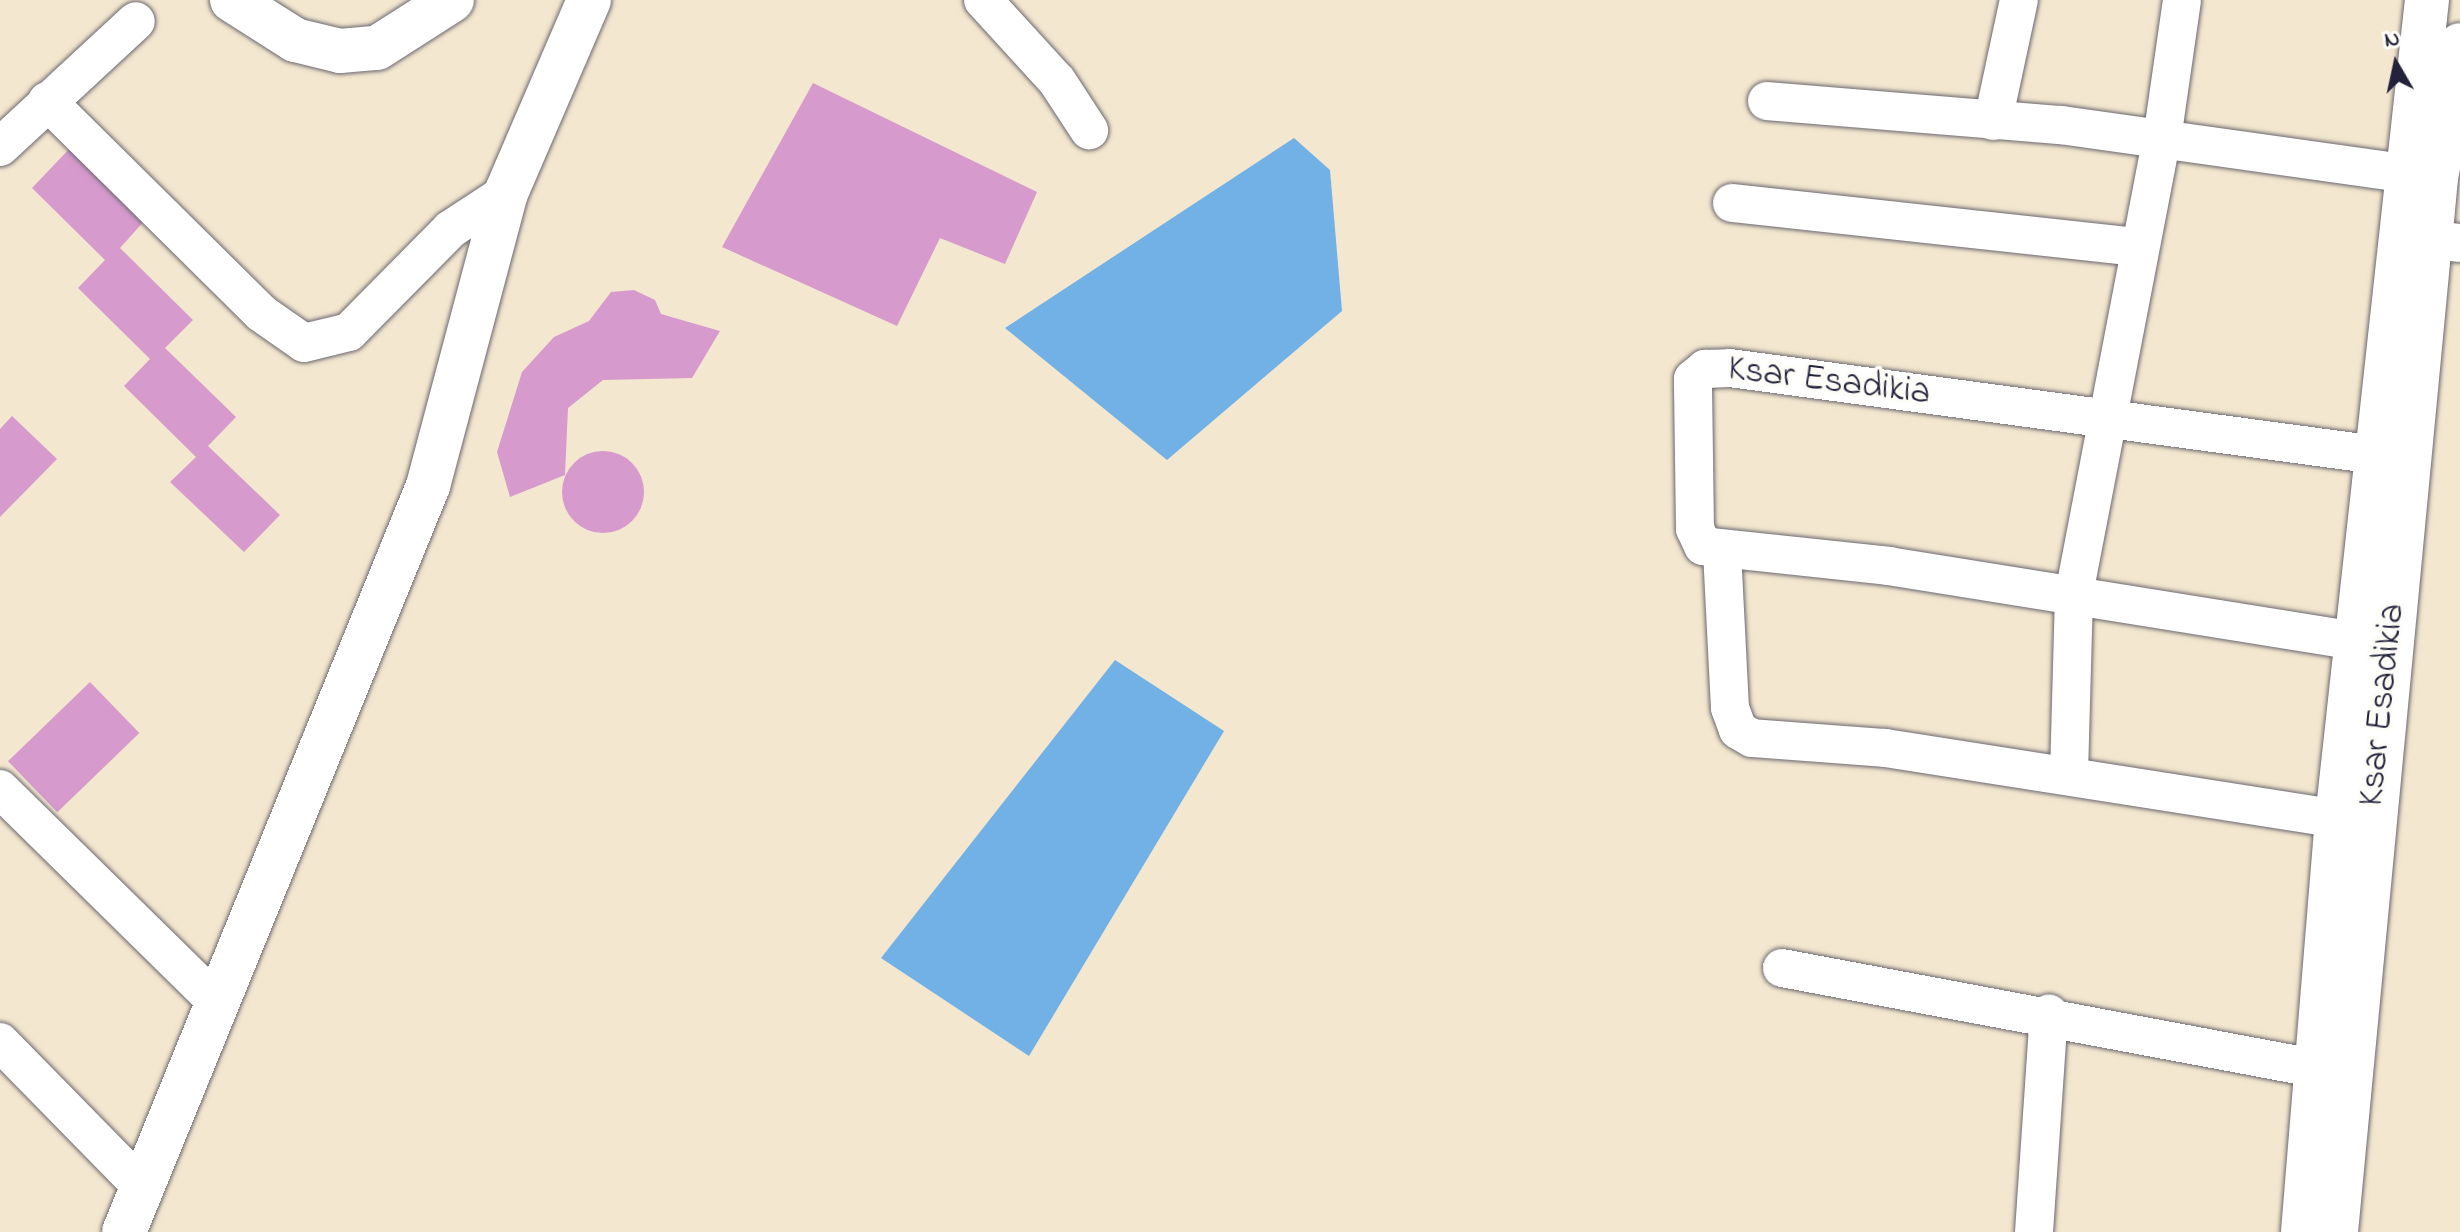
<!DOCTYPE html>
<html>
<head>
<meta charset="utf-8">
<style>
  body { margin:0 }
  #map { position:relative; width:2460px; height:1232px; overflow:hidden; background:#f3e7cf; font-family:"Indie Flower",sans-serif }
  div>[style] { position:absolute }
  [style*='--x'] { left:calc(var(--x)*1px); top:calc(var(--y)*1px); width:calc(var(--w)*1px); rotate:calc(var(--a)*1deg) }
  .water>* { inset:0; background:#71b1e5 }
  .building>* { inset:0; background:#d69acd; transform-origin:0 0 }
  .round { border-radius:50% }
  .roads { filter:drop-shadow(0 0 2px #6b676f) drop-shadow(0 0 2px #6b676f) }
  .minor>* { height:38px; margin:-19px; padding:0 19px; transform-origin:19px; border-radius:19px; background:#fff }
  .tertiary>* { height:44px; margin:-22px; padding:0 22px; transform-origin:22px; border-radius:22px; background:#fff }
  span { translate:-50% -50%; white-space:nowrap; text-align:center; line-height:1.15; -webkit-text-stroke:7px #fdfcf7; paint-order:stroke }
  .street-label { font-size:36px; color:#22223b }
  .north { position:absolute; left:2356px; top:24px; width:80px; height:80px; -webkit-text-stroke:6px #fdfcf7; paint-order:stroke; rotate:351deg; font-size:22px; font-weight:700; line-height:32px; text-align:center; color:#22223b }
  .north::after { content:''; display:block; margin:auto; width:28px; height:36px; background:#22223b; clip-path:polygon(50% 0,100% 100%,50% 72%,0 100%) }
</style>
</head>
<body>
<div id="map">
  <div class="water">
    <div style="clip-path:polygon(1294px 138px,1330px 170px,1342px 311px,1167px 460px,1005px 328px)"></div>
    <div style="clip-path:polygon(1115px 660px,1224px 731px,1029px 1056px,881px 958px)"></div>
  </div>
  <div class="building">
    <div style="clip-path:polygon(813px 83px,1037px 192px,1005px 264px,940px 238px,897px 326px,722px 247px)"></div>
    <div style="clip-path:polygon(73px 145px,146px 219px,120px 248px,193px 320px,165px 348px,236px 417px,208px 446px,280px 515px,244px 552px,170px 482px,196px 457px,124px 386px,150px 359px,78px 288px,105px 260px,32px 188px)"></div>
    <div style="clip-path:polygon(634px 290px,655px 300px,661px 314px,720px 331px,692px 378px,603px 380px,568px 408px,565px 475px,510px 497px,497px 452px,522px 372px,554px 337px,589px 321px,611px 292px)"></div>
    <div style="clip-path:polygon(12px 416px,57px 459px,0 517px,0 429px)"></div>
    <div class="round" style="left:562px;top:451px;width:82px;height:82px"></div>
    <div style="left:90px;top:682px;width:71px;height:114px;rotate:46deg"></div>
  </div>
  <div class="roads">
    <div class="minor">
      <div style="--x:983;--y:0;--w:110;--a:47.6"></div>
      <div style="--x:1057;--y:81;--w:59;--a:56.9"></div>
      <div style="--x:47;--y:101;--w:301;--a:44.7"></div>
      <div style="--x:261;--y:313;--w:52;--a:34.9"></div>
      <div style="--x:304;--y:343;--w:46;--a:-13.7"></div>
      <div style="--x:349;--y:332;--w:145;--a:-45.3"></div>
      <div style="--x:451;--y:229;--w:66;--a:-33.2"></div>
      <div style="--x:1767;--y:101;--w:295;--a:4.7"></div>
      <div style="--x:2061;--y:125;--w:379;--a:8"></div>
      <div style="--x:1993;--y:121;--w:124;--a:-77.9"></div>
      <div style="--x:0;--y:147;--w:185;--a:-42.8"></div>
      <div style="--x:1732;--y:203;--w:408;--a:6.2"></div>
      <div style="--x:2399;--y:236;--w:61;--a:6.5"></div>
      <div style="--x:1722;--y:551;--w:157;--a:87.1"></div>
      <div style="--x:1730;--y:708;--w:23;--a:70"></div>
      <div style="--x:1738;--y:730;--w:16;--a:30"></div>
      <div style="--x:1752;--y:738;--w:133;--a:4.3"></div>
      <div style="--x:1885;--y:748;--w:458;--a:8.9"></div>
      <div style="--x:2356;--y:641;--w:472;--a:-170.9"></div>
      <div style="--x:1890;--y:566;--w:188;--a:-173.9"></div>
      <div style="--x:1703;--y:546;--w:19;--a:-115"></div>
      <div style="--x:1695;--y:529;--w:150;--a:-90.8"></div>
      <div style="--x:1693;--y:379;--w:16;--a:-40"></div>
      <div style="--x:1705;--y:369;--w:25;--a:-2"></div>
      <div style="--x:1730;--y:368;--w:653;--a:7.66"></div>
      <div style="--x:2069;--y:774;--w:180;--a:-88.4"></div>
      <div style="--x:2074;--y:594;--w:463;--a:-79.1"></div>
      <div style="--x:2162;--y:139;--w:140;--a:-81.8"></div>
      <div style="--x:0;--y:789;--w:305;--a:44.5"></div>
      <div style="--x:1782;--y:968;--w:546;--a:10.65"></div>
      <div style="--x:0;--y:1042;--w:202;--a:45.6"></div>
      <div style="--x:2034;--y:1232;--w:219;--a:-86.1"></div>
    </div>
    <div class="tertiary">
      <div style="--x:232;--y:0;--w:75;--a:32.4"></div>
      <div style="--x:295;--y:40;--w:46;--a:13.7"></div>
      <div style="--x:340;--y:51;--w:37;--a:-5"></div>
      <div style="--x:377;--y:48;--w:89;--a:-32.6"></div>
      <div style="--x:124;--y:1232;--w:806;--a:-67.83"></div>
      <div style="--x:428;--y:486;--w:303;--a:-75.1"></div>
      <div style="--x:506;--y:193;--w:210;--a:-66.7"></div>
      <div style="--x:2303;--y:1232;--w:414;--a:-85.3"></div>
      <div style="--x:2337;--y:819;--w:824;--a:-83.73"></div>
      <div style="--x:2336;--y:1232;--w:1059;--a:-84.58"></div>
      <div style="--x:2436;--y:178;--w:135;--a:-79.8"></div>
    </div>
  </div>
  <div class="street-label">
    <span style="left:1829px;top:382px;rotate:7deg">Ksar Esadikia</span>
    <span style="left:2383px;top:705px;rotate:-84deg">Ksar Esadikia</span>
  </div>
  <div class="north">N</div>
</div>
</body>
</html>
